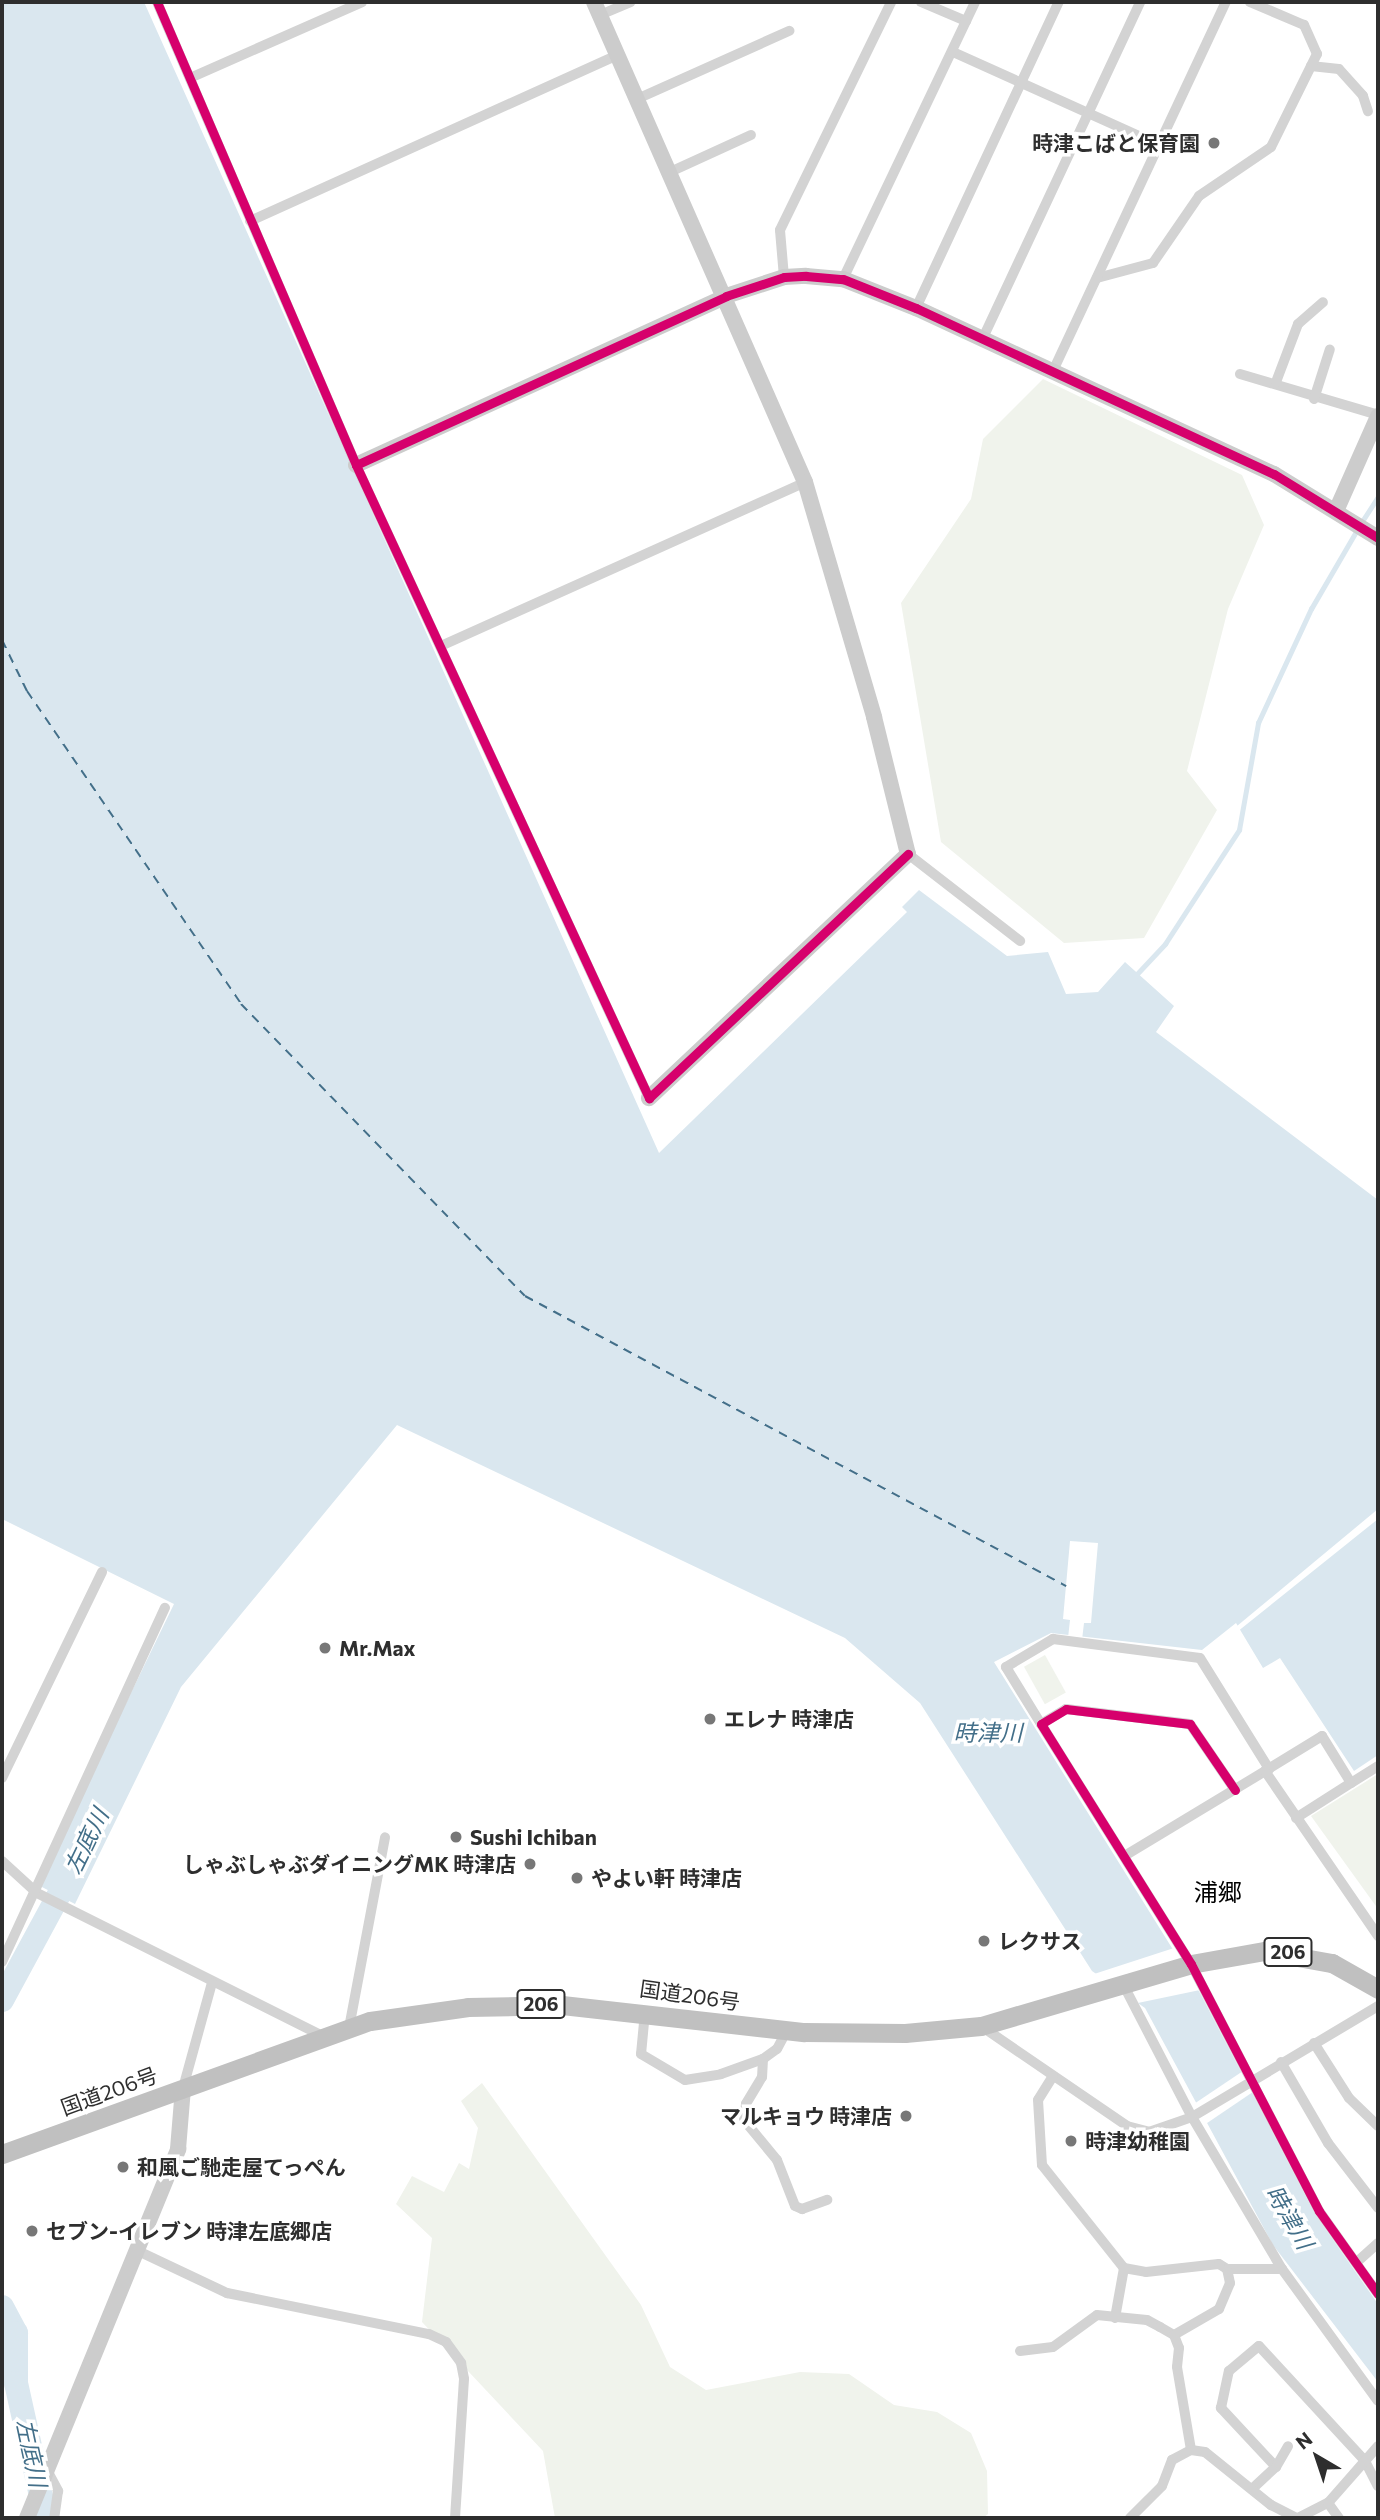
<!DOCTYPE html>
<html>
<head>
<meta charset="utf-8">
<style>
  body { margin:0 }
  #map { position:relative; width:1380px; height:2520px; overflow:hidden; background:#fff; font-family:Commissioner,"Noto Sans JP",sans-serif }
  div>[style] { position:absolute }
  [style*='--x'] { left:calc(var(--x)*1px); top:calc(var(--y)*1px); width:calc(var(--w)*1px); rotate:calc(var(--a)*1deg) }
  .green>* { inset:0; background:#f0f3ec; transform-origin:0 0 }
  .water>* { inset:0; background:#dae7ef }
  .pier>* { inset:0; background:#fff; transform-origin:0 0 }
  .stream>* { height:4.5px; margin:-2.25px; padding:0 2.25px; transform-origin:2.25px; border-radius:2.25px; background:#dae7ef }
  .river>* { height:24px; margin:-12px; padding:0 12px; transform-origin:12px; border-radius:12px; background:#dae7ef }
  .ferry>* { height:2px; margin-top:-1px; transform-origin:0; background:repeating-linear-gradient(90deg,#436f89 0 9px,transparent 0 16px) }
  .street>* { height:10px; margin:-5px; padding:0 5px; transform-origin:5px; border-radius:5px; background:#d3d3d3 }
  .secondary>* { height:16px; margin:-8px; padding:0 8px; transform-origin:8px; border-radius:8px; background:#ccc }
  .highway>* { height:19px; margin:-9.5px; padding:0 9.5px; transform-origin:9.5px; border-radius:9.5px; background:#c0c0c0 }
  .cycleway>* { height:9px; margin:-4.5px; padding:0 4.5px; transform-origin:4.5px; border-radius:4.5px; background:#d6006c }
  .dots>* { width:19px; height:19px; translate:-50% -50%; box-sizing:border-box; border:4px solid #fff; border-radius:50% }
  span { translate:-50% -50%; white-space:nowrap; text-align:center; line-height:1.15; -webkit-text-stroke:7px #fff; paint-order:stroke }
  .shield-label span { padding:2px 5px; background:#fff; border:2px solid; border-radius:5px; -webkit-text-stroke-width:0 }
  .shield-label { font-size:19px; color:#2e2e2e; font-weight:700 }
  .poi-label { font-size:21px; color:#2e2e2e; font-weight:700 }
  .right { translate:-100% -50%; text-align:right }
  .left { translate:0 -50%; text-align:left }
  .street-label { font-size:21px; color:#2e2e2e }
  .water-label { font-size:23px; color:#436f89; font-style:italic }
  .quarter-label { font-size:24px; color:#000 }
  .frame { position:absolute; inset:0; border:4px solid #2e2e2e; pointer-events:none }
  .north { position:absolute; left:1282px; top:2422px; width:70px; height:70px; -webkit-text-stroke:5px #fff; paint-order:stroke; rotate:321deg; font-size:19px; font-weight:700; line-height:28px; text-align:center; color:#2e2e2e }
  .north::after { content:''; display:block; margin:auto; width:24px; height:32px; background:#2e2e2e; clip-path:polygon(50% 0,100% 100%,50% 72%,0 100%) }
</style>
</head>
<body>
<div id="map">
  <div class="green">
    <div style="clip-path:polygon(1043px 379px,1242px 475px,1264px 525px,1228px 609px,1187px 771px,1217px 810px,1144px 938px,1064px 943px,941px 842px,901px 603px,971px 499px,983px 439px)"></div>
    <div style="left:1045px;top:1655px;width:43px;height:24px;rotate:61deg"></div>
    <div style="clip-path:polygon(1378px 1774px,1378px 1909px,1311px 1816px)"></div>
    <div style="clip-path:polygon(482px 2083px,641px 2305px,670px 2367px,706px 2390px,800px 2372px,849px 2374px,894px 2405px,937px 2412px,971px 2433px,987px 2471px,988px 2514px,983px 2518px,555px 2518px,543px 2451px,422px 2322px,432px 2238px,396px 2204px,412px 2176px,444px 2192px,459px 2163px,469px 2169px,478px 2128px,461px 2101px)"></div>
  </div>
  <div class="water">
    <div style="clip-path:polygon(2px 2px,144px 2px,659px 1153px,907px 912px,902px 907px,919px 890px,1007px 956px,1048px 952px,1066px 994px,1098px 992px,1125px 962px,1174px 1006px,1156px 1032px,1378px 1200px,1378px 1755px,1354px 1771px,1280px 1658px,1263px 1668px,1236px 1623px,1202px 1650px,1051px 1633px,994px 1662px,1200px 1993px,1315px 2214px,1378px 2304px,1378px 2382px,1273px 2245px,1145px 2008px,1092px 1971px,920px 1703px,845px 1638px,397px 1425px,181px 1687px,75px 1904px,38px 1885px,174px 1604px,2px 1519px)"></div>
  </div>
  <div class="pier">
    <div style="clip-path:polygon(1378px 1509px,1378px 1519px,1237px 1632px,1231px 1631px)"></div>
    <div style="clip-path:polygon(1070px 1541px,1098px 1543px,1091px 1623px,1084px 1623px,1082px 1640px,1068px 1638px,1070px 1620px,1063px 1619px)"></div>
    <div style="clip-path:polygon(1174px 1948px,1200px 1990px,1133px 2004px,1091px 1975px)"></div>
    <div style="left:1243px;top:2071px;width:23px;height:61px;rotate:56deg"></div>
  </div>
  <div class="stream">
    <div style="--x:1361;--y:523;--w:31;--a:-57"></div>
    <div style="--x:1135;--y:976;--w:44;--a:-46.8"></div>
    <div style="--x:1165;--y:944;--w:136;--a:-57"></div>
    <div style="--x:1239;--y:830;--w:109;--a:-79.9"></div>
    <div style="--x:1258;--y:723;--w:126;--a:-65.1"></div>
    <div style="--x:1311;--y:609;--w:91;--a:-59.8"></div>
  </div>
  <div class="river">
    <div style="--x:2;--y:2000;--w:139;--a:-61.6"></div>
    <div style="--x:2;--y:2307;--w:30;--a:62"></div>
    <div style="--x:16;--y:2333;--w:50;--a:90"></div>
    <div style="--x:16;--y:2383;--w:138;--a:77.5"></div>
  </div>
  <div class="ferry">
    <div style="--x:2;--y:640;--w:57;--a:63.9"></div>
    <div style="--x:27;--y:691;--w:379;--a:55.6"></div>
    <div style="--x:241;--y:1004;--w:407;--a:45.8"></div>
    <div style="--x:525;--y:1296;--w:614;--a:28.19"></div>
  </div>
  <div class="street">
    <div style="--x:157;--y:2;--w:504;--a:66.74"></div>
    <div style="--x:356;--y:465;--w:698;--a:65.16"></div>
    <div style="--x:921;--y:2;--w:49;--a:22.9"></div>
    <div style="--x:600;--y:15;--w:33;--a:-23"></div>
    <div style="--x:953;--y:52;--w:226;--a:24.3"></div>
    <div style="--x:1311;--y:66;--w:28;--a:6"></div>
    <div style="--x:1339;--y:69;--w:36;--a:48"></div>
    <div style="--x:1363;--y:96;--w:16;--a:72"></div>
    <div style="--x:190;--y:78;--w:188;--a:-23.8"></div>
    <div style="--x:637;--y:99;--w:167;--a:-24.1"></div>
    <div style="--x:670;--y:172;--w:89;--a:-24.6"></div>
    <div style="--x:250;--y:221;--w:403;--a:-24.3"></div>
    <div style="--x:784;--y:277;--w:47;--a:-94.9"></div>
    <div style="--x:780;--y:230;--w:254;--a:-64"></div>
    <div style="--x:1097;--y:278;--w:58;--a:-15"></div>
    <div style="--x:1153;--y:263;--w:81;--a:-55.5"></div>
    <div style="--x:1199;--y:196;--w:87;--a:-34.2"></div>
    <div style="--x:1271;--y:147;--w:104;--a:-63.7"></div>
    <div style="--x:1317;--y:54;--w:32;--a:-114"></div>
    <div style="--x:1304;--y:25;--w:59;--a:-156.9"></div>
    <div style="--x:843;--y:279;--w:307;--a:-64.5"></div>
    <div style="--x:916;--y:308;--w:338;--a:-65"></div>
    <div style="--x:982;--y:340;--w:373;--a:-64.9"></div>
    <div style="--x:1052;--y:373;--w:410;--a:-64.9"></div>
    <div style="--x:1240;--y:374;--w:144;--a:16.5"></div>
    <div style="--x:1276;--y:382;--w:62;--a:-69.2"></div>
    <div style="--x:1298;--y:324;--w:33;--a:-41"></div>
    <div style="--x:1314;--y:399;--w:52;--a:-72.3"></div>
    <div style="--x:443;--y:645;--w:397;--a:-24.2"></div>
    <div style="--x:908;--y:854;--w:142;--a:37.8"></div>
    <div style="--x:1041;--y:1724;--w:67;--a:-121.6"></div>
    <div style="--x:1006;--y:1667;--w:55;--a:-30.8"></div>
    <div style="--x:1053;--y:1639;--w:148;--a:7.4"></div>
    <div style="--x:1200;--y:1658;--w:131;--a:58.1"></div>
    <div style="--x:1265;--y:1771;--w:67;--a:-31.6"></div>
    <div style="--x:1322;--y:1736;--w:55;--a:58.3"></div>
    <div style="--x:1351;--y:1783;--w:32;--a:-32"></div>
    <div style="--x:2;--y:1778;--w:229;--a:-64.1"></div>
    <div style="--x:1235;--y:1790;--w:80;--a:-124.3"></div>
    <div style="--x:1190;--y:1724;--w:125;--a:-173.1"></div>
    <div style="--x:1066;--y:1709;--w:29;--a:149"></div>
    <div style="--x:1041;--y:1724;--w:283;--a:58"></div>
    <div style="--x:1191;--y:1964;--w:278;--a:62.6"></div>
    <div style="--x:1319;--y:2211;--w:102;--a:54.6"></div>
    <div style="--x:1296;--y:1818;--w:65;--a:-32.5"></div>
    <div style="--x:1126;--y:1855;--w:162;--a:-31.1"></div>
    <div style="--x:1265;--y:1771;--w:200;--a:55.6"></div>
    <div style="--x:2;--y:1861;--w:47;--a:42.4"></div>
    <div style="--x:37;--y:1893;--w:320;--a:26.6"></div>
    <div style="--x:2;--y:1962;--w:390;--a:-65.3"></div>
    <div style="--x:1124;--y:1986;--w:148;--a:62.6"></div>
    <div style="--x:1192;--y:2117;--w:177;--a:59.4"></div>
    <div style="--x:1282;--y:2269;--w:163;--a:54"></div>
    <div style="--x:645;--y:2012;--w:42;--a:95.4"></div>
    <div style="--x:641;--y:2054;--w:51;--a:30.6"></div>
    <div style="--x:685;--y:2080;--w:36;--a:-9"></div>
    <div style="--x:721;--y:2074;--w:45;--a:-19.7"></div>
    <div style="--x:763;--y:2059;--w:17;--a:-36"></div>
    <div style="--x:777;--y:2049;--w:21;--a:-62"></div>
    <div style="--x:981;--y:2026;--w:177;--a:34.4"></div>
    <div style="--x:1127;--y:2126;--w:23;--a:15"></div>
    <div style="--x:1149;--y:2132;--w:46;--a:-19.2"></div>
    <div style="--x:1192;--y:2117;--w:217;--a:-30.8"></div>
    <div style="--x:349;--y:2028;--w:194;--a:-79.3"></div>
    <div style="--x:1314;--y:2043;--w:65;--a:57.5"></div>
    <div style="--x:1349;--y:2098;--w:40;--a:44"></div>
    <div style="--x:763;--y:2059;--w:18;--a:93"></div>
    <div style="--x:762;--y:2077;--w:31;--a:121"></div>
    <div style="--x:746;--y:2104;--w:16;--a:97"></div>
    <div style="--x:744;--y:2120;--w:52;--a:50.5"></div>
    <div style="--x:777;--y:2160;--w:49;--a:68.6"></div>
    <div style="--x:795;--y:2206;--w:8;--a:23"></div>
    <div style="--x:802;--y:2209;--w:27;--a:-20"></div>
    <div style="--x:1281;--y:2062;--w:94;--a:59.9"></div>
    <div style="--x:1328;--y:2143;--w:82;--a:52.4"></div>
    <div style="--x:1053;--y:2076;--w:28;--a:122"></div>
    <div style="--x:1038;--y:2100;--w:65;--a:86.5"></div>
    <div style="--x:1042;--y:2165;--w:132;--a:51.5"></div>
    <div style="--x:1124;--y:2268;--w:22;--a:10"></div>
    <div style="--x:1146;--y:2272;--w:73;--a:-6.3"></div>
    <div style="--x:1219;--y:2264;--w:9;--a:32"></div>
    <div style="--x:1227;--y:2269;--w:55;--a:0"></div>
    <div style="--x:183;--y:2088;--w:109;--a:-74.6"></div>
    <div style="--x:136;--y:2250;--w:101;--a:25.3"></div>
    <div style="--x:227;--y:2293;--w:206;--a:11.5"></div>
    <div style="--x:429;--y:2334;--w:19;--a:25"></div>
    <div style="--x:446;--y:2342;--w:26;--a:54"></div>
    <div style="--x:461;--y:2363;--w:16;--a:79"></div>
    <div style="--x:464;--y:2379;--w:139;--a:93.7"></div>
    <div style="--x:1358;--y:2261;--w:27;--a:-42"></div>
    <div style="--x:1115;--y:2318;--w:51;--a:-79.8"></div>
    <div style="--x:1174;--y:2335;--w:52;--a:-30"></div>
    <div style="--x:1219;--y:2309;--w:28;--a:-67"></div>
    <div style="--x:1230;--y:2283;--w:14;--a:-102"></div>
    <div style="--x:1020;--y:2351;--w:33;--a:-7"></div>
    <div style="--x:1053;--y:2347;--w:54;--a:-36"></div>
    <div style="--x:1097;--y:2315;--w:50;--a:5.7"></div>
    <div style="--x:1147;--y:2320;--w:15;--a:28"></div>
    <div style="--x:1160;--y:2327;--w:16;--a:30"></div>
    <div style="--x:1174;--y:2335;--w:14;--a:69"></div>
    <div style="--x:1179;--y:2348;--w:19;--a:96"></div>
    <div style="--x:1177;--y:2367;--w:84;--a:80.4"></div>
    <div style="--x:1276;--y:2467;--w:81;--a:-133"></div>
    <div style="--x:1221;--y:2408;--w:38;--a:-78"></div>
    <div style="--x:1229;--y:2371;--w:39;--a:-40"></div>
    <div style="--x:1259;--y:2346;--w:156;--a:47.3"></div>
    <div style="--x:1365;--y:2461;--w:28;--a:63"></div>
    <div style="--x:47;--y:2470;--w:24;--a:62"></div>
    <div style="--x:58;--y:2491;--w:27;--a:98"></div>
    <div style="--x:1252;--y:2489;--w:33;--a:-43"></div>
    <div style="--x:1276;--y:2467;--w:24;--a:-60"></div>
    <div style="--x:1328;--y:2503;--w:19;--a:54"></div>
    <div style="--x:1130;--y:2518;--w:45;--a:-45"></div>
    <div style="--x:1162;--y:2486;--w:28;--a:-69"></div>
    <div style="--x:1172;--y:2460;--w:21;--a:-28"></div>
    <div style="--x:1191;--y:2450;--w:14;--a:8"></div>
    <div style="--x:1205;--y:2452;--w:85;--a:38.8"></div>
    <div style="--x:1271;--y:2505;--w:28;--a:27"></div>
    <div style="--x:1298;--y:2518;--w:34;--a:-27"></div>
    <div style="--x:1328;--y:2503;--w:76;--a:-48.7"></div>
  </div>
  <div class="secondary">
    <div style="--x:594;--y:2;--w:524;--a:66.27"></div>
    <div style="--x:805;--y:482;--w:245;--a:73.6"></div>
    <div style="--x:874;--y:717;--w:141;--a:76.1"></div>
    <div style="--x:908;--y:854;--w:356;--a:136.7"></div>
    <div style="--x:356;--y:465;--w:407;--a:-24.5"></div>
    <div style="--x:726;--y:296;--w:61;--a:-18.1"></div>
    <div style="--x:784;--y:277;--w:22;--a:-3"></div>
    <div style="--x:806;--y:276;--w:37;--a:5"></div>
    <div style="--x:843;--y:279;--w:79;--a:21.7"></div>
    <div style="--x:916;--y:308;--w:395;--a:24.9"></div>
    <div style="--x:1274;--y:474;--w:122;--a:31.6"></div>
    <div style="--x:1336;--y:511;--w:104;--a:-66.1"></div>
    <div style="--x:27;--y:2518;--w:399;--a:-67.7"></div>
    <div style="--x:178;--y:2149;--w:61;--a:-85.3"></div>
  </div>
  <div class="highway">
    <div style="--x:2;--y:2154;--w:391;--a:-19.9"></div>
    <div style="--x:370;--y:2021;--w:99;--a:-8.1"></div>
    <div style="--x:468;--y:2007;--w:94;--a:-1.2"></div>
    <div style="--x:562;--y:2005;--w:244;--a:6.4"></div>
    <div style="--x:804;--y:2032;--w:101;--a:0.6"></div>
    <div style="--x:905;--y:2033;--w:76;--a:-5.3"></div>
    <div style="--x:981;--y:2026;--w:219;--a:-16.4"></div>
    <div style="--x:1191;--y:1964;--w:75;--a:-10"></div>
    <div style="--x:1265;--y:1951;--w:68;--a:10.2"></div>
    <div style="--x:1332;--y:1963;--w:53;--a:29.5"></div>
  </div>
  <div class="cycleway">
    <div style="--x:157;--y:2;--w:504;--a:66.74"></div>
    <div style="--x:356;--y:465;--w:698;--a:65.16"></div>
    <div style="--x:649;--y:1098;--w:356;--a:-43.3"></div>
    <div style="--x:356;--y:465;--w:407;--a:-24.5"></div>
    <div style="--x:726;--y:296;--w:61;--a:-18.1"></div>
    <div style="--x:784;--y:277;--w:22;--a:-3"></div>
    <div style="--x:806;--y:276;--w:37;--a:5"></div>
    <div style="--x:843;--y:279;--w:79;--a:21.7"></div>
    <div style="--x:916;--y:308;--w:395;--a:24.9"></div>
    <div style="--x:1274;--y:474;--w:122;--a:31.6"></div>
    <div style="--x:1235;--y:1790;--w:80;--a:-124.3"></div>
    <div style="--x:1190;--y:1724;--w:125;--a:-173.1"></div>
    <div style="--x:1066;--y:1709;--w:29;--a:149"></div>
    <div style="--x:1041;--y:1724;--w:283;--a:58"></div>
    <div style="--x:1191;--y:1964;--w:278;--a:62.6"></div>
    <div style="--x:1319;--y:2211;--w:102;--a:54.6"></div>
  </div>
  <div class="dots">
    <div style="left:1214px;top:143px;background:#777"></div>
    <div style="left:325px;top:1648px;background:#777"></div>
    <div style="left:710px;top:1719px;background:#777"></div>
    <div style="left:456px;top:1837px;background:#777"></div>
    <div style="left:530px;top:1864px;background:#777"></div>
    <div style="left:577px;top:1878px;background:#777"></div>
    <div style="left:984px;top:1941px;background:#777"></div>
    <div style="left:906px;top:2116px;background:#777"></div>
    <div style="left:1071px;top:2141px;background:#777"></div>
    <div style="left:123px;top:2167px;background:#777"></div>
    <div style="left:32px;top:2231px;background:#777"></div>
  </div>
  <div class="shield-label">
    <span style="left:1288px;top:1952px">206</span>
    <span style="left:541px;top:2004px">206</span>
  </div>
  <div class="poi-label">
    <span class="right" style="left:1200px;top:143px">時津こばと保育園</span>
    <span class="left" style="left:339px;top:1648px">Mr.Max</span>
    <span class="left" style="left:724px;top:1719px">エレナ 時津店</span>
    <span class="left" style="left:470px;top:1837px">Sushi Ichiban</span>
    <span class="right" style="left:516px;top:1864px">しゃぶしゃぶダイニングMK 時津店</span>
    <span class="left" style="left:591px;top:1878px">やよい軒 時津店</span>
    <span class="left" style="left:998px;top:1941px">レクサス</span>
    <span class="right" style="left:892px;top:2116px">マルキョウ 時津店</span>
    <span class="left" style="left:1085px;top:2141px">時津幼稚園</span>
    <span class="left" style="left:137px;top:2167px">和風ご馳走屋てっぺん</span>
    <span class="left" style="left:46px;top:2231px">セブン-イレブン 時津左底郷店</span>
  </div>
  <div class="street-label">
    <span style="left:690px;top:1995px;rotate:8deg">国道206号</span>
    <span style="left:109px;top:2091px;rotate:-20deg">国道206号</span>
  </div>
  <div class="water-label">
    <span style="left:988px;top:1732px">時津川</span>
    <span style="left:86px;top:1841px;rotate:-64deg">左底川</span>
    <span style="left:1290px;top:2217px;rotate:60deg">時津川</span>
    <span style="left:32px;top:2453px;rotate:78deg">左底川</span>
  </div>
  <div class="quarter-label">
    <span style="left:1218px;top:1892px">浦郷</span>
  </div>
  <div class="frame"></div>
  <div class="north">N</div>
</div>
</body>
</html>
